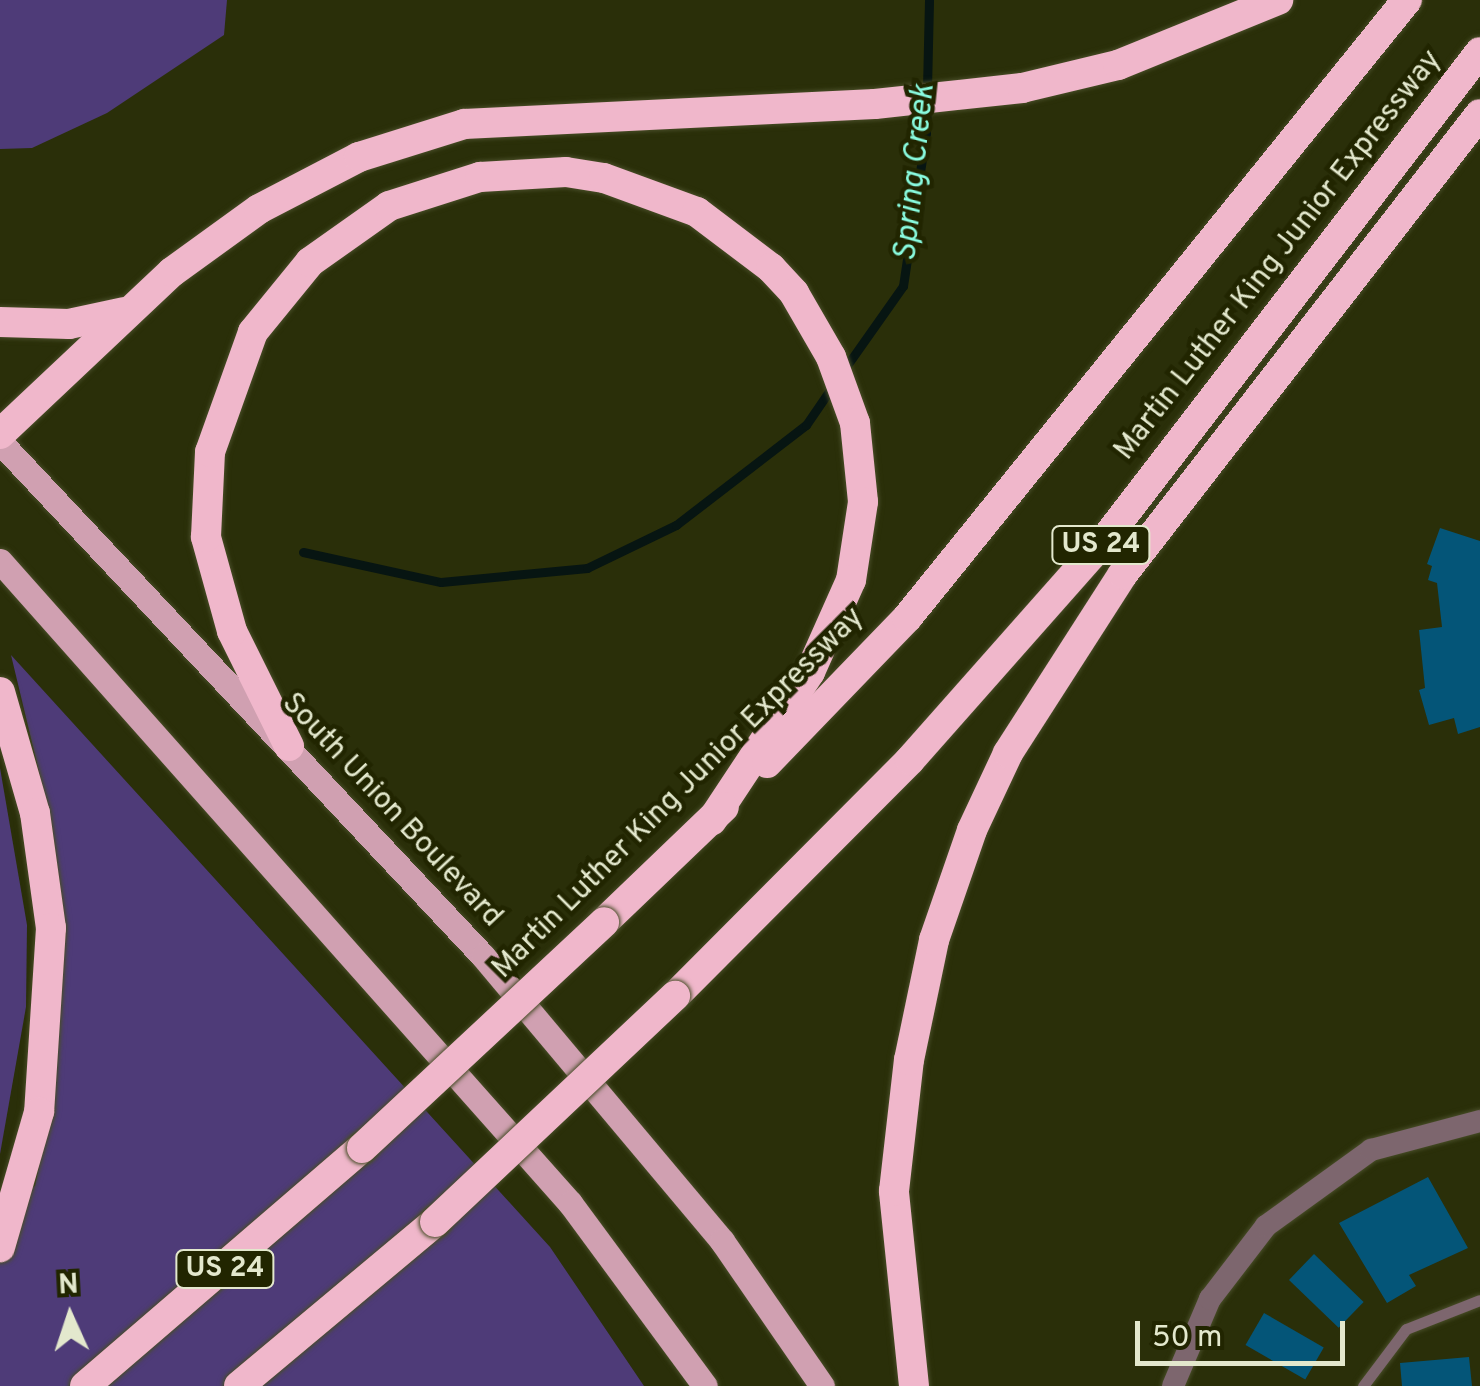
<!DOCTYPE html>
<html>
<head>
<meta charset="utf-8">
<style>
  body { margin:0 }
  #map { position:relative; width:1480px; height:1386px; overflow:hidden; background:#2a2f09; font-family:Overpass,sans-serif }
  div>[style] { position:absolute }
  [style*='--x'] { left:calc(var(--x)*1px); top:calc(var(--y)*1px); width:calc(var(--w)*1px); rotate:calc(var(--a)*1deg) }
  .green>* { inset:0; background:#4e3b78 }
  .stream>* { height:9px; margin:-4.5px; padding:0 4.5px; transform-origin:4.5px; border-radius:4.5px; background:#071512 }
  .building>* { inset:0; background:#045578; transform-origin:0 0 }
  .roads { filter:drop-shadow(0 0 2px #484d28) drop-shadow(0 0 2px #484d28) }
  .lane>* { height:11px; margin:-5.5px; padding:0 5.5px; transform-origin:5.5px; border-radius:5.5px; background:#7d666e }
  .street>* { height:22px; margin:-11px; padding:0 11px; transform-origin:11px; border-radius:11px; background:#7d666e }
  .primary>* { height:25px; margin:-12.5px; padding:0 12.5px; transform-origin:12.5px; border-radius:12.5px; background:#d0a0b1 }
  .highway>* { height:30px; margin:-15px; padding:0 15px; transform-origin:15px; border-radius:15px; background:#f0b7cb }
  .bridges { filter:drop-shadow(0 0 2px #484d28) drop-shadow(0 0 2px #484d28) }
  .highway-bridge>* { height:30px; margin:-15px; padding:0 15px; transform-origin:15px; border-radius:15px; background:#f0b7cb }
  span { translate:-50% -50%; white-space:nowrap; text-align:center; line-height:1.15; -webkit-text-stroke:9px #212500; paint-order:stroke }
  .shield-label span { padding:2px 8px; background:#212500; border:2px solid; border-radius:8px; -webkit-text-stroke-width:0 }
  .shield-label { font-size:28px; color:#e3e8cd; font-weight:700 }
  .street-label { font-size:30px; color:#e3e8cd }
  .water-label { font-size:32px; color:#89fbdf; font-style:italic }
  .north { position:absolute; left:20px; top:1266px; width:100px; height:100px; -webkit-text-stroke:8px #212500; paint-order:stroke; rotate:357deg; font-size:28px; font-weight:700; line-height:40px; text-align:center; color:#e3e8cd }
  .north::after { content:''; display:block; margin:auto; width:35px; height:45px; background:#e3e8cd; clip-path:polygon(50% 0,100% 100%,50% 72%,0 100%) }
  .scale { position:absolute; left:1135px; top:1321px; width:210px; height:45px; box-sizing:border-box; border:5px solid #e3e8cd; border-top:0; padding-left:12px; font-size:30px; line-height:35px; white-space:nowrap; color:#e3e8cd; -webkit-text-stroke:8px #212500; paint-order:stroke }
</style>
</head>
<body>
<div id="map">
  <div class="green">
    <div style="clip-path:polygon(0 0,227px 0,224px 35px,107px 113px,32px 148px,0 149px)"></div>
    <div style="clip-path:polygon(11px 655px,550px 1247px,644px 1386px,0 1386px,0 1203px,35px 1186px,53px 1098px,66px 930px,52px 826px)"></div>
    <div style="clip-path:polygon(0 768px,27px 925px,26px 1007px,0 1154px)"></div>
  </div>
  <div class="stream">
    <div style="--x:843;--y:371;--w:104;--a:-54.8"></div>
    <div style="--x:903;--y:286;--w:155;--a:-81.5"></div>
    <div style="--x:926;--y:133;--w:133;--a:-88.7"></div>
    <div style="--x:303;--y:552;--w:141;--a:12.3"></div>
    <div style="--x:441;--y:582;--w:147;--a:-5.5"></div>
    <div style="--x:587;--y:568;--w:99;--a:-25.8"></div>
    <div style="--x:676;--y:525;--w:164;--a:-37.6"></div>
    <div style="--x:806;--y:425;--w:50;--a:-55.7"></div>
  </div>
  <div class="building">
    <div style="clip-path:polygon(1440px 528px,1480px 541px,1480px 727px,1458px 734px,1454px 718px,1429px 725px,1419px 690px,1425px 688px,1419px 630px,1442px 627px,1437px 583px,1428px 580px,1432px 566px,1427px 564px)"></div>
    <div style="clip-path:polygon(1428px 1177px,1468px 1248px,1409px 1275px,1416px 1286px,1387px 1303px,1339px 1223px)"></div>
    <div style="left:1314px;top:1254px;width:69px;height:36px;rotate:44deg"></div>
    <div style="left:1264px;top:1313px;width:69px;height:37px;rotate:30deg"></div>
    <div style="clip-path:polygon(1469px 1357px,1472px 1386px,1402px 1386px,1400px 1363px)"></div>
  </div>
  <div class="roads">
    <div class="lane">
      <div style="--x:1363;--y:1386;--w:71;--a:-53"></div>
      <div style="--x:1406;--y:1329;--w:79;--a:-21.4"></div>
    </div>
    <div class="street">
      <div style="--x:1173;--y:1386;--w:95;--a:-67"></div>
      <div style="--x:1210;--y:1299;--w:92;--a:-52.5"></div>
      <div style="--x:1266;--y:1226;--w:130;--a:-35.9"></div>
      <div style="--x:1371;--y:1150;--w:113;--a:-14.9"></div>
    </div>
    <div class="primary">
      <div style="--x:0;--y:442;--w:705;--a:46.78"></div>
      <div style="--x:483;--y:956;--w:372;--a:50"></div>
      <div style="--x:722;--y:1241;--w:176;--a:55.4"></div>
      <div style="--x:0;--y:561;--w:859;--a:48.4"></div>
      <div style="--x:570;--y:1203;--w:227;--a:53.6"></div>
    </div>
    <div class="highway">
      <div style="--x:0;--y:322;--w:69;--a:1.7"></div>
      <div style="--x:69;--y:324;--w:56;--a:-12.3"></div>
      <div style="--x:0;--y:434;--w:236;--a:-43.3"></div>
      <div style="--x:172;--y:272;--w:107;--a:-35.9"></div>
      <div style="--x:259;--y:209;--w:113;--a:-27.5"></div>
      <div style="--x:359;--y:157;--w:110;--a:-17.4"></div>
      <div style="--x:464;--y:124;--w:411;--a:-2.8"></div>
      <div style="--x:875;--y:104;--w:148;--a:-6.2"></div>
      <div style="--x:1022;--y:88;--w:99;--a:-13.5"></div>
      <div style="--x:1118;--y:65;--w:173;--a:-22.1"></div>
      <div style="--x:0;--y:692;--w:126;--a:73.9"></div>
      <div style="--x:35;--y:813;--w:116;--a:82.1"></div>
      <div style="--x:51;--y:928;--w:184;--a:93.7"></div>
      <div style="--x:39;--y:1112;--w:141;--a:106.1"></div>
      <div style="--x:289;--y:746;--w:128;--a:-116.4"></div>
      <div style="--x:232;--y:631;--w:98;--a:-105.5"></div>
      <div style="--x:206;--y:537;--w:85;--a:-87.3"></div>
      <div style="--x:210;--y:452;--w:127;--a:-70.3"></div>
      <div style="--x:253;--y:332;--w:90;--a:-50.8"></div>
      <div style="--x:310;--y:262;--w:97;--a:-35.3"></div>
      <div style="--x:389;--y:206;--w:96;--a:-17.7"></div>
      <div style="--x:480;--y:177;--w:86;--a:-3.3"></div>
      <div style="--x:566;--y:172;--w:38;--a:9"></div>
      <div style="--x:604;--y:178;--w:99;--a:20.1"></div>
      <div style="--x:697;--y:212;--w:93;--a:37.1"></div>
      <div style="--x:771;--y:268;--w:34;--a:47"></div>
      <div style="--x:794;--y:293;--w:74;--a:60"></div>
      <div style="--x:831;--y:357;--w:70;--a:70"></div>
      <div style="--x:855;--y:423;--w:79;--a:84.2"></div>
      <div style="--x:863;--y:502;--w:79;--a:98.7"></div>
      <div style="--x:851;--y:580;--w:101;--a:114"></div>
      <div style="--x:810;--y:672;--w:178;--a:123.5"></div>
      <div style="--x:767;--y:763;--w:202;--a:-46"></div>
      <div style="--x:907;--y:618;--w:795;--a:-51.03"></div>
      <div style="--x:604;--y:922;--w:166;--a:-43.8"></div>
      <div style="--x:675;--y:996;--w:333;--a:-45.1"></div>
      <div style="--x:910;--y:760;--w:291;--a:-48.5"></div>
      <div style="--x:1103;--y:542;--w:618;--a:-52.43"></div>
      <div style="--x:85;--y:1386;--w:365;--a:-40.7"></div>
      <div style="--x:239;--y:1386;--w:256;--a:-39.9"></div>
      <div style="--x:914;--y:1386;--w:196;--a:-95.9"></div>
      <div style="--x:894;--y:1191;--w:132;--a:-83.5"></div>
      <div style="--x:909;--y:1060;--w:123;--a:-78.2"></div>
      <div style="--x:934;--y:940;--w:116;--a:-70.9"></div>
      <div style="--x:972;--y:830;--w:85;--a:-64.9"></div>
      <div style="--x:1008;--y:753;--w:213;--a:-57.3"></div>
      <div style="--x:1123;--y:574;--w:582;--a:-52.19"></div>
    </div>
  </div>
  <div class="bridges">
    <div class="highway-bridge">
      <div style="--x:362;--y:1148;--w:331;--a:-43"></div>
      <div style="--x:435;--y:1222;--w:330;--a:-43.3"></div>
    </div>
  </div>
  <div class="shield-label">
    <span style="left:1101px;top:545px">US 24</span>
    <span style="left:225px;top:1269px">US 24</span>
  </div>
  <div class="street-label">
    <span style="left:1279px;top:256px;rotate:-52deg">Martin Luther King Junior Expressway</span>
    <span style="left:679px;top:794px;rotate:-45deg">Martin Luther King Junior Expressway</span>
    <span style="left:391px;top:811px;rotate:47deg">South Union Boulevard</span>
  </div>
  <div class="water-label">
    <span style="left:916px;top:173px;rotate:-84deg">Spring Creek</span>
  </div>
  <div class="north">N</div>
  <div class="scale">50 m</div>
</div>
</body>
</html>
